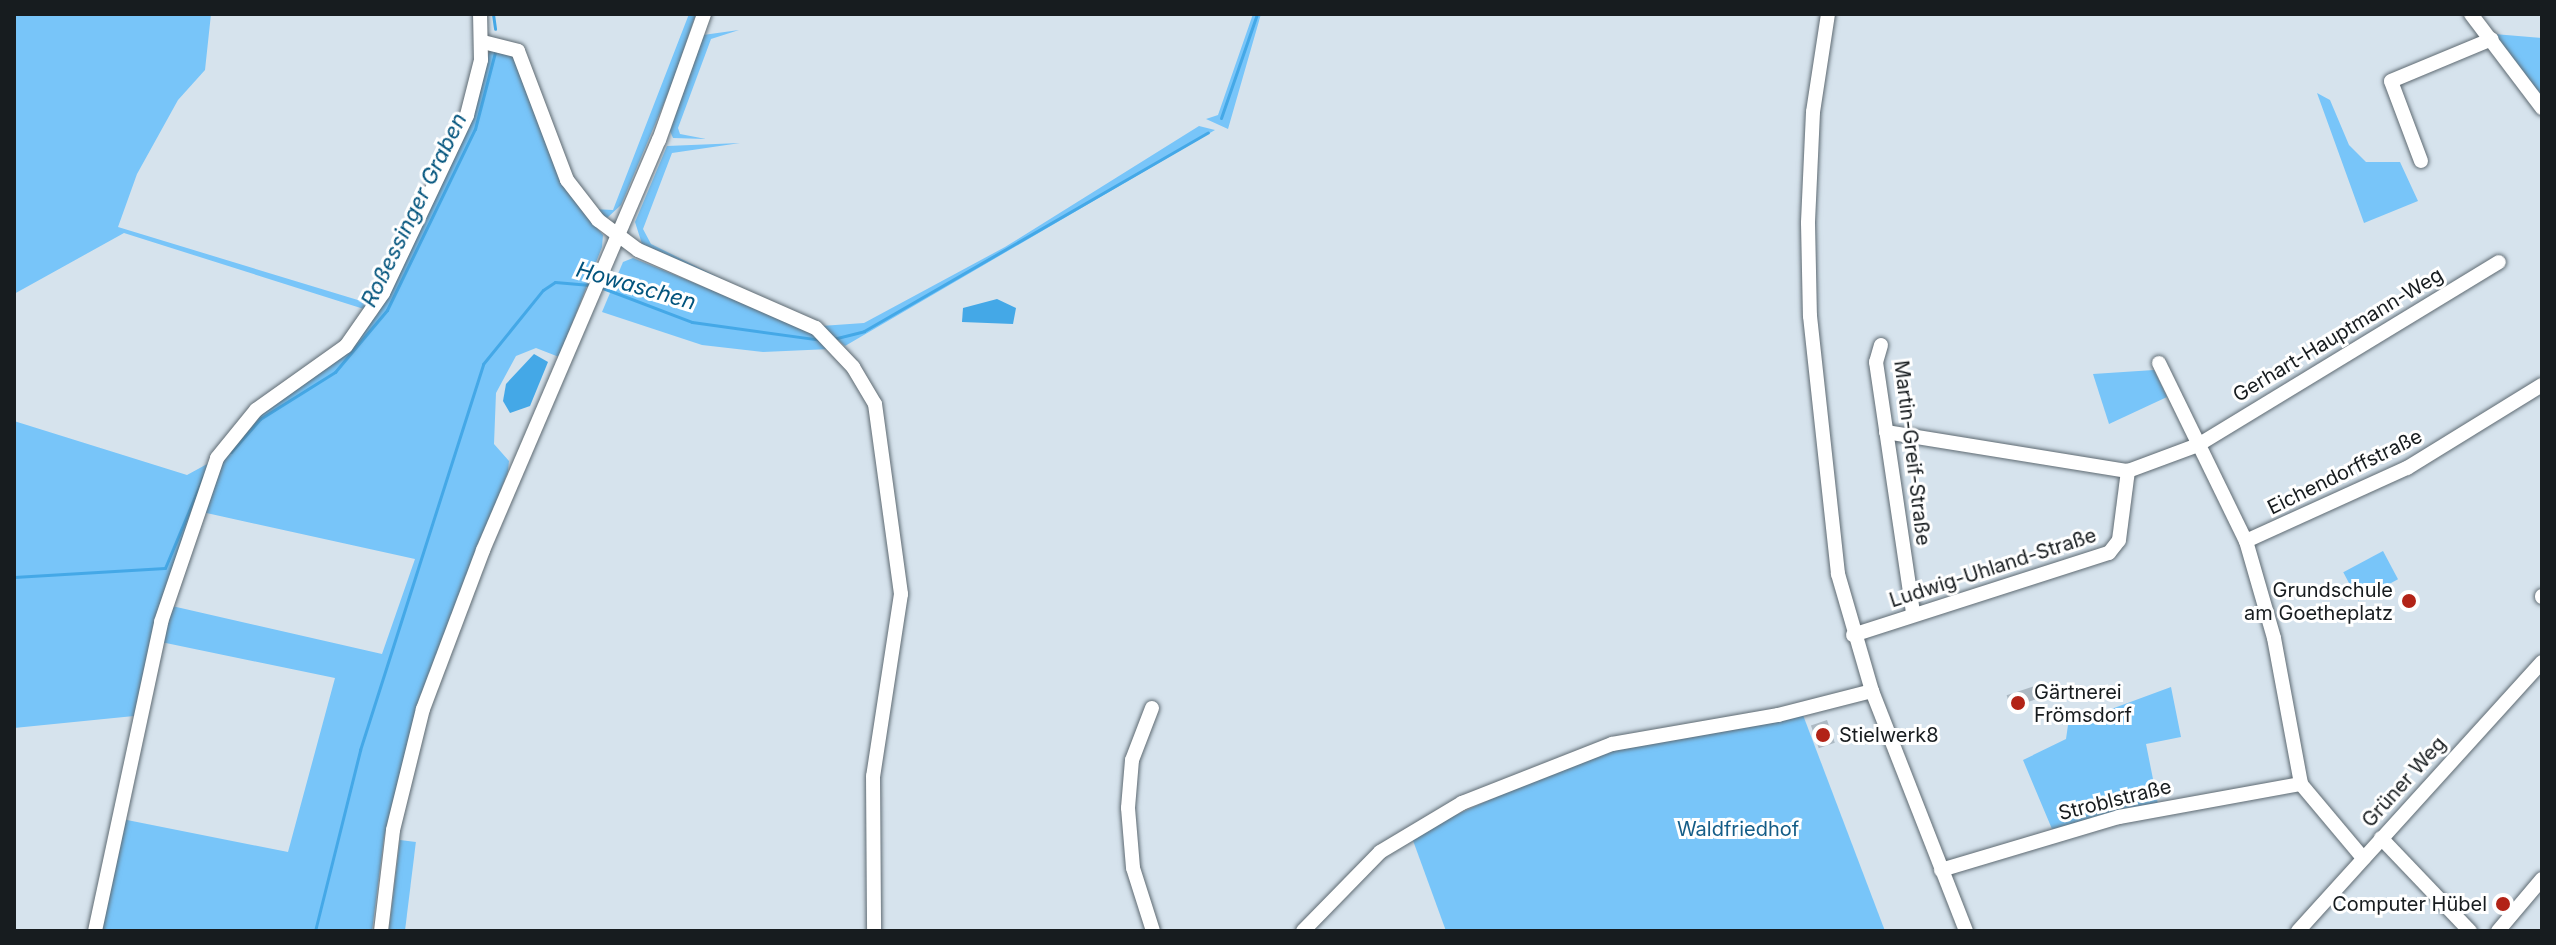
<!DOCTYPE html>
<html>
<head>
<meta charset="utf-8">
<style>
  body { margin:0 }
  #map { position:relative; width:2556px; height:945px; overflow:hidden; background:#d6e3ed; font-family:Inter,sans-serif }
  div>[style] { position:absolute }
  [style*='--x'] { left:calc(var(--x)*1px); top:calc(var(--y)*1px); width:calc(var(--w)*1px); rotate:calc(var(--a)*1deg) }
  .green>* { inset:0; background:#78c5f9; transform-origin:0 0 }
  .water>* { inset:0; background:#44a8e7 }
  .stream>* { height:3px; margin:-1.5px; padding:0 1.5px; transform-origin:1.5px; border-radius:1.5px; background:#44a8e7 }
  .building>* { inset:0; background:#acb9c3; transform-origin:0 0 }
  .roads { filter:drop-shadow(0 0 2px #5e6a72) drop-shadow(0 0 2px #5e6a72) }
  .minor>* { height:14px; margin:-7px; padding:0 7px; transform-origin:7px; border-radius:7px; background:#fff }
  .dots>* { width:22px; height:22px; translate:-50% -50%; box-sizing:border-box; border:4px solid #fff; border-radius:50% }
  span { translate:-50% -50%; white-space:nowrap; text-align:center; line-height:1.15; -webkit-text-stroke:6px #fff; paint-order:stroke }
  .street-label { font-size:20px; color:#171c1f }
  .poi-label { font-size:20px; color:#171c1f }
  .right { translate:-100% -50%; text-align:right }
  .left { translate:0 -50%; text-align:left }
  .park-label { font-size:20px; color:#145d87 }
  .water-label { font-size:22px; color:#02547d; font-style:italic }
  .frame { position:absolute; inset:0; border:16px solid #171c1f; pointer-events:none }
</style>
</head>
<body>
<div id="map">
  <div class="green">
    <div style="clip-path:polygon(14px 14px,211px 14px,205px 70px,178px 100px,137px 174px,118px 227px,371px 304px,367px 310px,124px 233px,14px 294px)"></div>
    <div style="clip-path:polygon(689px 14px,696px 14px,672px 84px,621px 205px,607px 218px,592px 209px,613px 210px)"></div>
    <div style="clip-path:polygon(1253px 14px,1261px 14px,1228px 129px,1206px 119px,1218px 115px)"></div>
    <div style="clip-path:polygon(739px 30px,711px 39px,678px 128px,680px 134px,706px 139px,673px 138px,670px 131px,703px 35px)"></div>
    <div style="clip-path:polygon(2494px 34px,2542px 38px,2542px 99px)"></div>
    <div style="clip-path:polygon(490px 50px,515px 56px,583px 212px,603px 235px,602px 247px,559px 357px,536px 348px,516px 356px,496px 393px,494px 444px,509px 461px,508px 471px,412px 726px,384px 837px,372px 931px,98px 931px,122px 819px,288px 852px,335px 678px,161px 642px,172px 606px,382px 654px,415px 559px,202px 512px,214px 474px,248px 423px,377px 315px)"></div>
    <div style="clip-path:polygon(2317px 93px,2330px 100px,2349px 145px,2366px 162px,2400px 162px,2418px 201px,2364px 223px)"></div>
    <div style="clip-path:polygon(1199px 126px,1215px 130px,845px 346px,821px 326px,864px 323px,1005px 247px)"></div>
    <div style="clip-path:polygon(740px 143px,672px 153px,643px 229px,651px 244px,732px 284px,642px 244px,635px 222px,667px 146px)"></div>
    <div style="clip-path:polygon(633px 258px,812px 331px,830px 349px,763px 352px,702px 345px,602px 312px,623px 262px)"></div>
    <div style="clip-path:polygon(2154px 370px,2167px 397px,2109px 424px,2093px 374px)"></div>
    <div style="clip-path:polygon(14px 421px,187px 475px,209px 463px,134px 716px,14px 728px)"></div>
    <div style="left:2383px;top:551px;width:32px;height:45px;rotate:62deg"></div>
    <div style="clip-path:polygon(2171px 687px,2181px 737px,2146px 744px,2158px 804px,2052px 829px,2023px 760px,2066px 739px,2068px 725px)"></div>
    <div style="clip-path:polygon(1803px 715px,1885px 931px,1446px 931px,1411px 835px,1599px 751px)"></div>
    <div style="left:400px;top:840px;width:16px;height:92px;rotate:7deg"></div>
  </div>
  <div class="water">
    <div style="clip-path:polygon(997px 299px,1016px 308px,1013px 324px,962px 322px,963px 308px)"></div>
    <div style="clip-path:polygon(534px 354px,548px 362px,530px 406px,510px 413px,503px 401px,506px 384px)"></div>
  </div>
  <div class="stream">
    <div style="--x:493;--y:14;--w:15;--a:82"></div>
    <div style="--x:1221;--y:118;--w:110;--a:-70.9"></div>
    <div style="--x:600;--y:287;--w:98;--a:20.8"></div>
    <div style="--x:692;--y:322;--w:130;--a:7.9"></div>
    <div style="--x:833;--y:339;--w:32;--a:-14"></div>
    <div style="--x:864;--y:331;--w:397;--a:-30"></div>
    <div style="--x:231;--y:452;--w:44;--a:-48.7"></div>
    <div style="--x:260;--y:419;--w:89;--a:-32.1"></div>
    <div style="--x:335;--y:372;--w:81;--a:-50"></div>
    <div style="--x:387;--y:310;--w:201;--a:-64.1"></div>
    <div style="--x:475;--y:129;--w:80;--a:-75.4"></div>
    <div style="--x:14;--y:577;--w:151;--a:-3.4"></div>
    <div style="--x:165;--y:568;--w:99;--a:-67.3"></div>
    <div style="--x:315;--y:931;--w:187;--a:-76"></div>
    <div style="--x:360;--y:750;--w:405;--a:-72.3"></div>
    <div style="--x:483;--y:364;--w:95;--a:-51"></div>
    <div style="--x:543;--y:290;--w:14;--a:-34"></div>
    <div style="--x:555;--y:282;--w:38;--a:5"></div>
  </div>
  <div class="building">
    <div style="left:2038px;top:685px;width:13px;height:33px;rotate:72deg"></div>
    <div style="left:1827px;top:720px;width:24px;height:17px;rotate:71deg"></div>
  </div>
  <div class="roads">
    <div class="minor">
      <div style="--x:1828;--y:14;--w:99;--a:98.7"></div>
      <div style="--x:1813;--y:112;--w:111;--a:92.6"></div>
      <div style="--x:1808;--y:223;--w:93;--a:88.8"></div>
      <div style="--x:1810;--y:316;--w:260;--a:83.8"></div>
      <div style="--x:1838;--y:574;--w:122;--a:73.8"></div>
      <div style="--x:1872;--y:691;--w:258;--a:68.6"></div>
      <div style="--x:2471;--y:14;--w:118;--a:52.9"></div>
      <div style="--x:483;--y:42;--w:36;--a:14"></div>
      <div style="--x:518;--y:51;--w:138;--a:69.2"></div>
      <div style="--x:567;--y:180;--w:51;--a:52.2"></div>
      <div style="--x:598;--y:220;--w:50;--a:36.9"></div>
      <div style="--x:638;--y:250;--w:194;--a:23.7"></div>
      <div style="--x:816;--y:328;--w:54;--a:46.5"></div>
      <div style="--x:853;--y:367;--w:43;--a:59.3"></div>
      <div style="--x:875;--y:404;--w:192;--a:82.2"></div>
      <div style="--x:901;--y:594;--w:184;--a:98.7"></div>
      <div style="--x:873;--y:776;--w:155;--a:89.6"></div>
      <div style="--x:2421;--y:161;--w:85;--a:-110.6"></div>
      <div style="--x:2391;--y:81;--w:109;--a:-22.6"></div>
      <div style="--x:1881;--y:345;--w:18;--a:106"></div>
      <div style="--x:1876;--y:362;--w:255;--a:81.6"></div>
      <div style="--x:2159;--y:363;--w:198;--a:64"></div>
      <div style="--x:2246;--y:541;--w:101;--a:73.9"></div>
      <div style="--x:2274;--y:638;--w:148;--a:79.5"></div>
      <div style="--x:2301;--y:784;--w:97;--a:50"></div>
      <div style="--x:1886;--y:432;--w:245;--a:9.2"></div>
      <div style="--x:2128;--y:471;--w:75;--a:-20.4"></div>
      <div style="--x:2198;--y:445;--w:352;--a:-31.3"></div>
      <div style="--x:2246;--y:541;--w:177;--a:-24.4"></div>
      <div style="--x:2407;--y:468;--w:158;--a:-31.6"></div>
      <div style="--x:2542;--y:596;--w:1;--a:90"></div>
      <div style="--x:1853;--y:635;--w:269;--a:-17.8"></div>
      <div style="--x:2109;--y:553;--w:16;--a:-52"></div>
      <div style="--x:2119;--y:540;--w:70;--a:-82.6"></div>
      <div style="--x:1152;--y:708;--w:56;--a:111"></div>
      <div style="--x:1132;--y:760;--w:48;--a:94.8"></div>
      <div style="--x:1128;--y:808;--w:60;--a:85.2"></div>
      <div style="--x:1133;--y:868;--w:66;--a:72.4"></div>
      <div style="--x:2381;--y:838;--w:129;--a:46.3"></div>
      <div style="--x:1941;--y:870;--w:186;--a:-16.6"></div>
      <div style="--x:2119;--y:817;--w:185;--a:-10.3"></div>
      <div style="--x:95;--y:931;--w:316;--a:-77.9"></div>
      <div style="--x:161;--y:622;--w:173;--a:-71.1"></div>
      <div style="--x:217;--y:458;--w:62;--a:-50.9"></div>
      <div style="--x:256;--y:410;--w:110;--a:-35.4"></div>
      <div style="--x:346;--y:346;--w:65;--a:-55.1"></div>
      <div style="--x:383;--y:293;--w:197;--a:-64.7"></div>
      <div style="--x:467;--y:115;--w:57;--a:-75.7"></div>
      <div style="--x:481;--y:60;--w:46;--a:-91.2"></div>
      <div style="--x:381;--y:931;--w:102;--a:-83.2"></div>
      <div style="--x:393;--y:830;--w:125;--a:-76.1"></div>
      <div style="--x:423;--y:709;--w:170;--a:-69.3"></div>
      <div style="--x:483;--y:550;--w:446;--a:-66.8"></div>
      <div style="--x:659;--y:140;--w:134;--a:-70.3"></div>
      <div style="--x:1303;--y:931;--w:110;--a:-45.7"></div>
      <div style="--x:1380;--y:852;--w:96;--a:-30.9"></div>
      <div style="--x:1462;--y:803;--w:161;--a:-21.5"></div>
      <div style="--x:1612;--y:744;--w:169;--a:-9.9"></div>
      <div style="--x:1778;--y:715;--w:97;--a:-14.3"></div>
      <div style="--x:2298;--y:931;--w:363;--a:-47.8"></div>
      <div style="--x:2498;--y:931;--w:68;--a:-49.8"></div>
    </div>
  </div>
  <div class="dots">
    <div style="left:2409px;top:601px;background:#b22317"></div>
    <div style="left:2018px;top:703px;background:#b22317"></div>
    <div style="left:1823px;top:735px;background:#b22317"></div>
    <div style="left:2503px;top:904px;background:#b22317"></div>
  </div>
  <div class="street-label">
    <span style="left:2338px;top:335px;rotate:-31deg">Gerhart-Hauptmann-Weg</span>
    <span style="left:1912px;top:453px;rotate:83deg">Martin-Greif-Straße</span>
    <span style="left:2345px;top:472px;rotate:-26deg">Eichendorffstraße</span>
    <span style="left:1993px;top:568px;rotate:-18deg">Ludwig-Uhland-Straße</span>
    <span style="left:2404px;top:782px;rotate:-48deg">Grüner Weg</span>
    <span style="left:2115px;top:800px;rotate:-14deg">Stroblstraße</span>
  </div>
  <div class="poi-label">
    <span class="right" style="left:2393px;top:602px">Grundschule<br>am Goetheplatz</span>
    <span class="left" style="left:2034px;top:704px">Gärtnerei<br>Frömsdorf</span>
    <span class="left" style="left:1839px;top:735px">Stielwerk8</span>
    <span class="right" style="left:2487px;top:904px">Computer Hübel</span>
  </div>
  <div class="park-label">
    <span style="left:1738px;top:829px">Waldfriedhof</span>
  </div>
  <div class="water-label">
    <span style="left:414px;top:210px;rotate:-64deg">Roßessinger Graben</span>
    <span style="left:636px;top:286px;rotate:16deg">Howaschen</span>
  </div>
  <div class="frame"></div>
</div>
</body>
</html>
